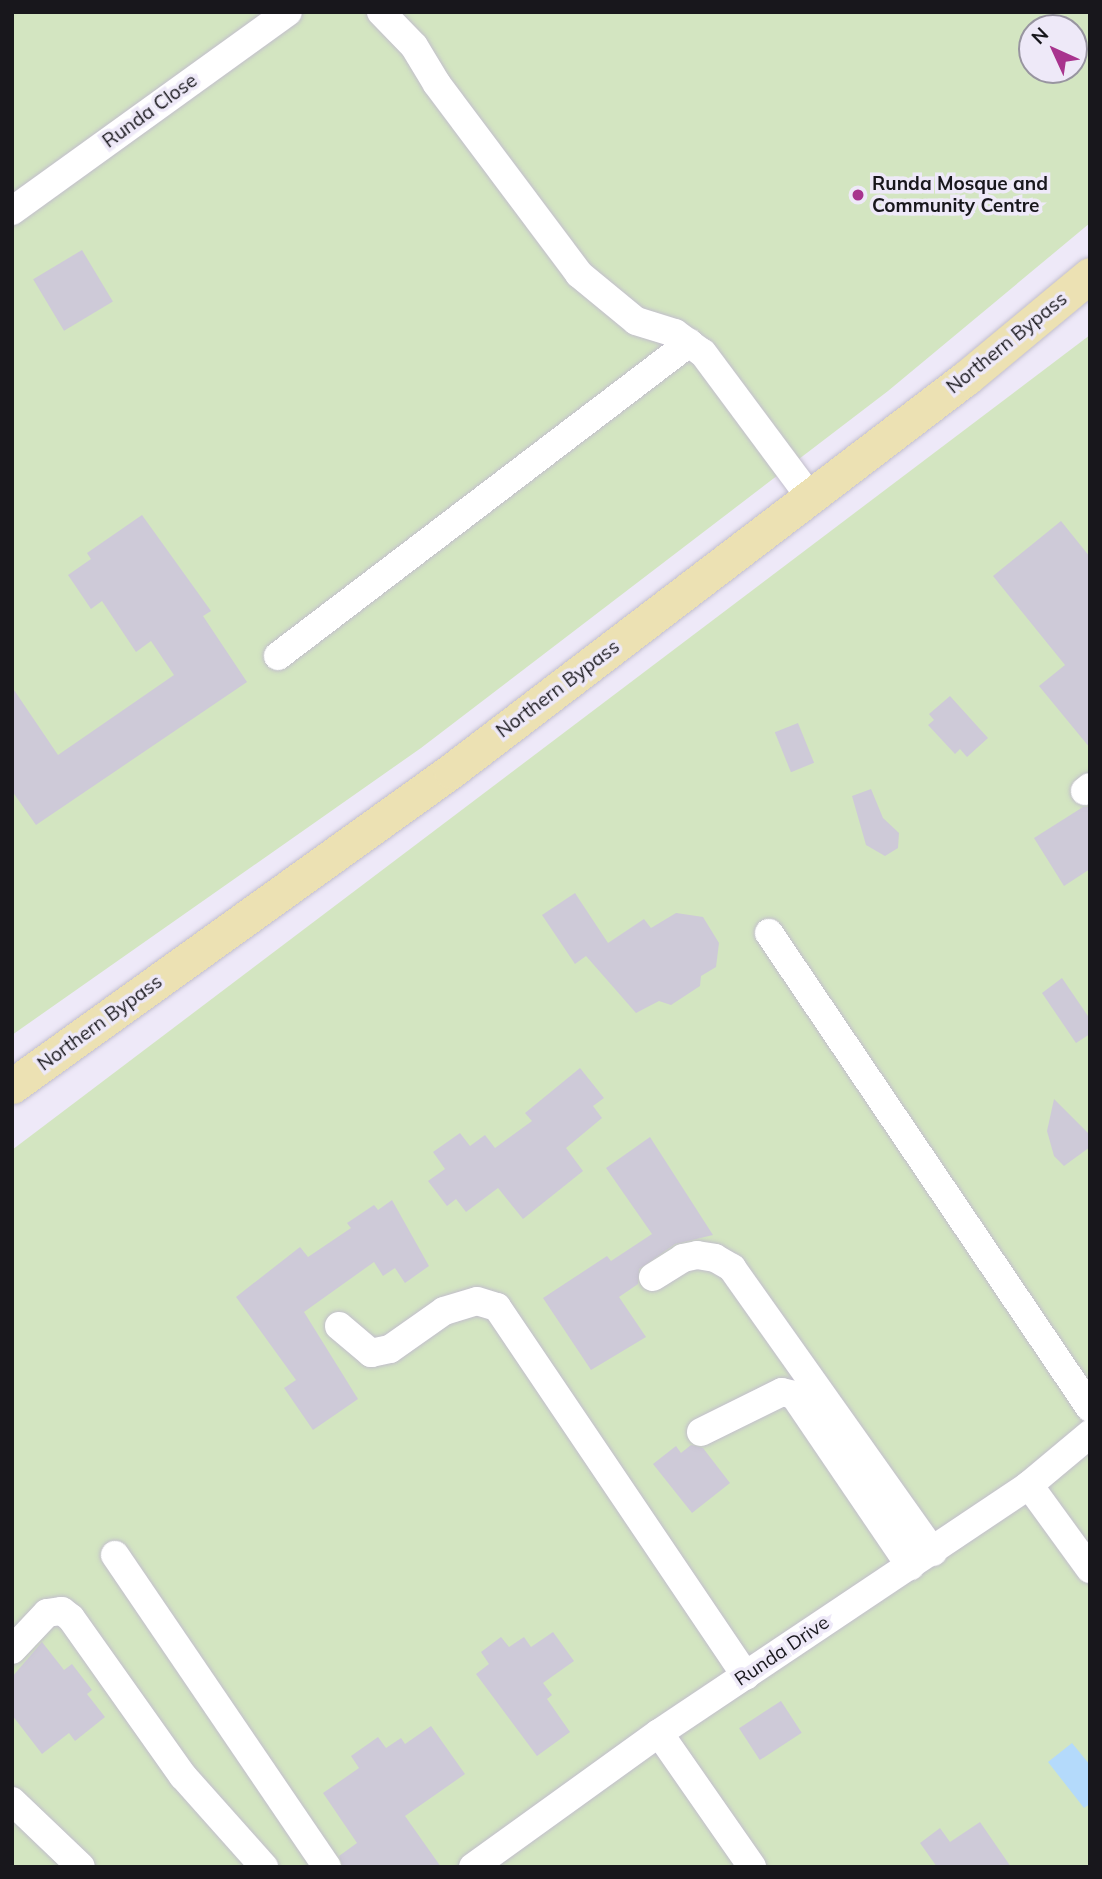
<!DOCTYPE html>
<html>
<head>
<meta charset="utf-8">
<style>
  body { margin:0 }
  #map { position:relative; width:1102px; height:1879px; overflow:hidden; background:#eee9f8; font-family:Mulish,sans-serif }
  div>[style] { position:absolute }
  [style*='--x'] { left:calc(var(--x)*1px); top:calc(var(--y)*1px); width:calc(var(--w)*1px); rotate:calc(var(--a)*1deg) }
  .green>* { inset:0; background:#d3e5c1 }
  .water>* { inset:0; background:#b4dafb }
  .building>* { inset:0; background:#cecad8; transform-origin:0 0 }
  .roads { filter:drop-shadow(0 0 2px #c2becc) drop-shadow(0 0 2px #c2becc) }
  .minor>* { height:28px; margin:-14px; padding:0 14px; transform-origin:14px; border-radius:14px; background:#fff }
  .major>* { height:35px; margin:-17.5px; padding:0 17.5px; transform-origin:17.5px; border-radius:17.5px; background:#ece1b3 }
  .dots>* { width:19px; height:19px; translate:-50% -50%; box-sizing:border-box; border:4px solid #eee9f8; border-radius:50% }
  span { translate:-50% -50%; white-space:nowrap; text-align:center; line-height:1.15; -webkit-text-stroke:7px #eee9f8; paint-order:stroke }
  .street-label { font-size:19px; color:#18171c }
  .poi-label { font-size:19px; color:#18171c; font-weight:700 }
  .left { translate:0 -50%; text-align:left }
  .frame { position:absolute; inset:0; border:14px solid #18171c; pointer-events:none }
  .north { position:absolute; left:1018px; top:14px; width:70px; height:70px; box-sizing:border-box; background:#eee9f8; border:2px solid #9895a0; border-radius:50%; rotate:315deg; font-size:19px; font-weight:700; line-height:28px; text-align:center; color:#18171c }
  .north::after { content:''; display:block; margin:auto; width:24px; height:32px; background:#a8348e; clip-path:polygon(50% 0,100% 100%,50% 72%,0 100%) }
</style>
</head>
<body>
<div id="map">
  <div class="green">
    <div style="clip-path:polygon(evenodd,12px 12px,1090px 12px,1090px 223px,888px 391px,421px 748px,12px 1035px,12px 12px,1032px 28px,1074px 28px,1074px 70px,1032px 70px,1032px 28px)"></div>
    <div style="clip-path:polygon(1090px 335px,1090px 1867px,12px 1867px,12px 1150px)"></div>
  </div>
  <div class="water">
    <div style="clip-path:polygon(1072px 1743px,1090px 1765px,1090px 1804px,1084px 1808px,1048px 1762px)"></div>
  </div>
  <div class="building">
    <div style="left:82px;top:250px;width:60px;height:57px;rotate:59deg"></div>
    <div style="clip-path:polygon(142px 515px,211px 611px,203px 616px,247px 682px,36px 825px,12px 791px,12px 687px,58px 755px,174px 675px,151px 641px,136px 652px,102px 601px,91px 609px,68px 575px,91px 559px,87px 553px)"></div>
    <div style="clip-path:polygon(1061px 521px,1090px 557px,1090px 748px,1039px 686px,1065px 665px,993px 576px)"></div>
    <div style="clip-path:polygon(950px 696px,988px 738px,967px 757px,960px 749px,955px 754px,928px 725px,934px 720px,929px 714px)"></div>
    <div style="left:798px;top:723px;width:43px;height:25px;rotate:68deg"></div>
    <div style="clip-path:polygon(871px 789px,883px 818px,899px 833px,898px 848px,885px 856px,866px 845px,852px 796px)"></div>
    <div style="clip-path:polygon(1083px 807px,1090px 807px,1090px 869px,1064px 886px,1034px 838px)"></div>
    <div style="clip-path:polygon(575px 893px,608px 943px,644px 919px,651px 928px,676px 913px,703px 917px,719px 943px,716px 967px,701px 976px,700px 986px,671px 1005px,659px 1001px,636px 1013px,586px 956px,575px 964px,542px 915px)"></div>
    <div style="clip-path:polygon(1062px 978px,1090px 1019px,1090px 1034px,1076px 1043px,1042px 993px)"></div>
    <div style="clip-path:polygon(580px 1068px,604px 1098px,593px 1106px,602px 1118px,566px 1148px,583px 1171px,523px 1219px,498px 1188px,466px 1212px,456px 1199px,447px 1206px,428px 1181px,445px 1169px,433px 1152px,460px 1133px,470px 1146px,485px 1135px,495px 1148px,532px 1121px,525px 1113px)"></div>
    <div style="clip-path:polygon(1054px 1099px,1090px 1135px,1090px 1147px,1064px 1166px,1054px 1156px,1047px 1131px)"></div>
    <div style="clip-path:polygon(650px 1137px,713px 1235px,675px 1244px,639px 1269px,638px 1284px,619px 1297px,646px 1337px,591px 1370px,543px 1298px,607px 1256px,611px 1261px,652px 1234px,606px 1168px)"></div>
    <div style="clip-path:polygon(392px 1200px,429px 1266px,405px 1283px,395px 1268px,383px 1276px,374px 1262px,304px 1312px,358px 1399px,313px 1430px,284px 1388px,296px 1380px,236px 1297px,300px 1247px,308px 1257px,351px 1228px,347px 1223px,374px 1205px,378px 1210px)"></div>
    <div style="clip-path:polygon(691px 1445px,703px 1448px,730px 1483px,692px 1513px,653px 1464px,676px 1446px,681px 1453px)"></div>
    <div style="clip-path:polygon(553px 1632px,574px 1661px,543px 1683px,552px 1695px,547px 1699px,570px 1732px,537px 1756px,476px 1674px,489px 1664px,481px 1652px,501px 1637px,509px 1647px,524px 1637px,531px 1647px)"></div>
    <div style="clip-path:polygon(42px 1642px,64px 1670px,72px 1664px,92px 1690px,87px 1694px,105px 1717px,75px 1741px,69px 1733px,42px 1754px,12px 1715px,12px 1677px)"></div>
    <div style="left:781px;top:1701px;width:38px;height:50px;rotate:57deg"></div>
    <div style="clip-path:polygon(431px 1726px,465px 1774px,405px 1816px,441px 1867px,343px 1867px,339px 1856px,357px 1843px,323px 1793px,359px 1768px,351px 1756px,378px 1737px,386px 1748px,401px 1738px,405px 1744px)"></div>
    <div style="clip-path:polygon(980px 1822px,1011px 1867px,937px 1867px,920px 1843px,940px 1828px,950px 1842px)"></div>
  </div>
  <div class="roads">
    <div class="minor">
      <div style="--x:381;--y:12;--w:47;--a:45.9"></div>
      <div style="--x:414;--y:46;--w:44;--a:58.8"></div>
      <div style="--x:437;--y:84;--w:237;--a:53.2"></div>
      <div style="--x:579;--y:274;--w:74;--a:39.5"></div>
      <div style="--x:636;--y:321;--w:41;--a:17.1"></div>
      <div style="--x:675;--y:333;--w:34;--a:36"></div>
      <div style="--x:703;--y:353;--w:179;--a:53.4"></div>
      <div style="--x:12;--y:211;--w:340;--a:-35.8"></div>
      <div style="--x:278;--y:656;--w:517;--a:-37.29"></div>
      <div style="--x:1085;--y:791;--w:6;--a:-39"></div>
      <div style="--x:769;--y:933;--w:573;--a:55.95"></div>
      <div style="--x:653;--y:1277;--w:36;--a:-32"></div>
      <div style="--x:683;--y:1258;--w:14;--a:-12"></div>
      <div style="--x:697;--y:1255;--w:18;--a:9"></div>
      <div style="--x:715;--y:1258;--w:20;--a:30"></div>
      <div style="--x:732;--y:1268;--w:348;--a:54.7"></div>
      <div style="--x:339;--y:1326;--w:42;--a:40.2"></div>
      <div style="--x:371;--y:1353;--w:19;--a:-12"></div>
      <div style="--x:390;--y:1349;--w:66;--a:-35.1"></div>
      <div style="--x:444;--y:1311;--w:34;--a:-17"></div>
      <div style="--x:477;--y:1301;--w:21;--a:17"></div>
      <div style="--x:497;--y:1307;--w:445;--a:56"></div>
      <div style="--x:701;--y:1432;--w:90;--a:-26.3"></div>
      <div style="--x:782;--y:1392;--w:12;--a:14"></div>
      <div style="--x:794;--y:1395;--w:207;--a:55.8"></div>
      <div style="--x:1029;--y:1485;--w:104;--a:54"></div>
      <div style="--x:115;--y:1555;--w:377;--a:55.8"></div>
      <div style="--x:12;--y:1650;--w:51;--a:-46.6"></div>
      <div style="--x:47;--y:1613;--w:15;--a:-8"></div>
      <div style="--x:62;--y:1611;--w:11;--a:38"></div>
      <div style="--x:71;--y:1618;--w:194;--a:54.7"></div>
      <div style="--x:183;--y:1776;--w:122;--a:48.3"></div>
      <div style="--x:659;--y:1733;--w:163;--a:55.2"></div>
      <div style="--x:12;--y:1801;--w:95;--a:43.7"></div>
      <div style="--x:473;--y:1867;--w:229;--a:-35.8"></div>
      <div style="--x:659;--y:1733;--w:445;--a:-33.8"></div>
      <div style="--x:1029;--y:1485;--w:80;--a:-39.9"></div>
    </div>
    <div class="major">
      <div style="--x:12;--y:1086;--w:540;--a:-35.66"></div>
      <div style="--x:451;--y:771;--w:648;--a:-37.35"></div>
      <div style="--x:966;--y:378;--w:161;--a:-39.7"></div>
    </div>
  </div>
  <div class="dots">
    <div style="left:858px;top:195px;background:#a8348e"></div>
  </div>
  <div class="street-label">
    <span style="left:150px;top:111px;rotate:-36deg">Runda Close</span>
    <span style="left:1007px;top:343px;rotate:-39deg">Northern Bypass</span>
    <span style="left:558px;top:689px;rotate:-37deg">Northern Bypass</span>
    <span style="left:100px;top:1023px;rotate:-36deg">Northern Bypass</span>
    <span style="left:782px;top:1651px;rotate:-34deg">Runda Drive</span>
  </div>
  <div class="poi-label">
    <span class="left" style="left:872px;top:195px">Runda Mosque and<br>Community Centre</span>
  </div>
  <div class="frame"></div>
  <div class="north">N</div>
</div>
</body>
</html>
